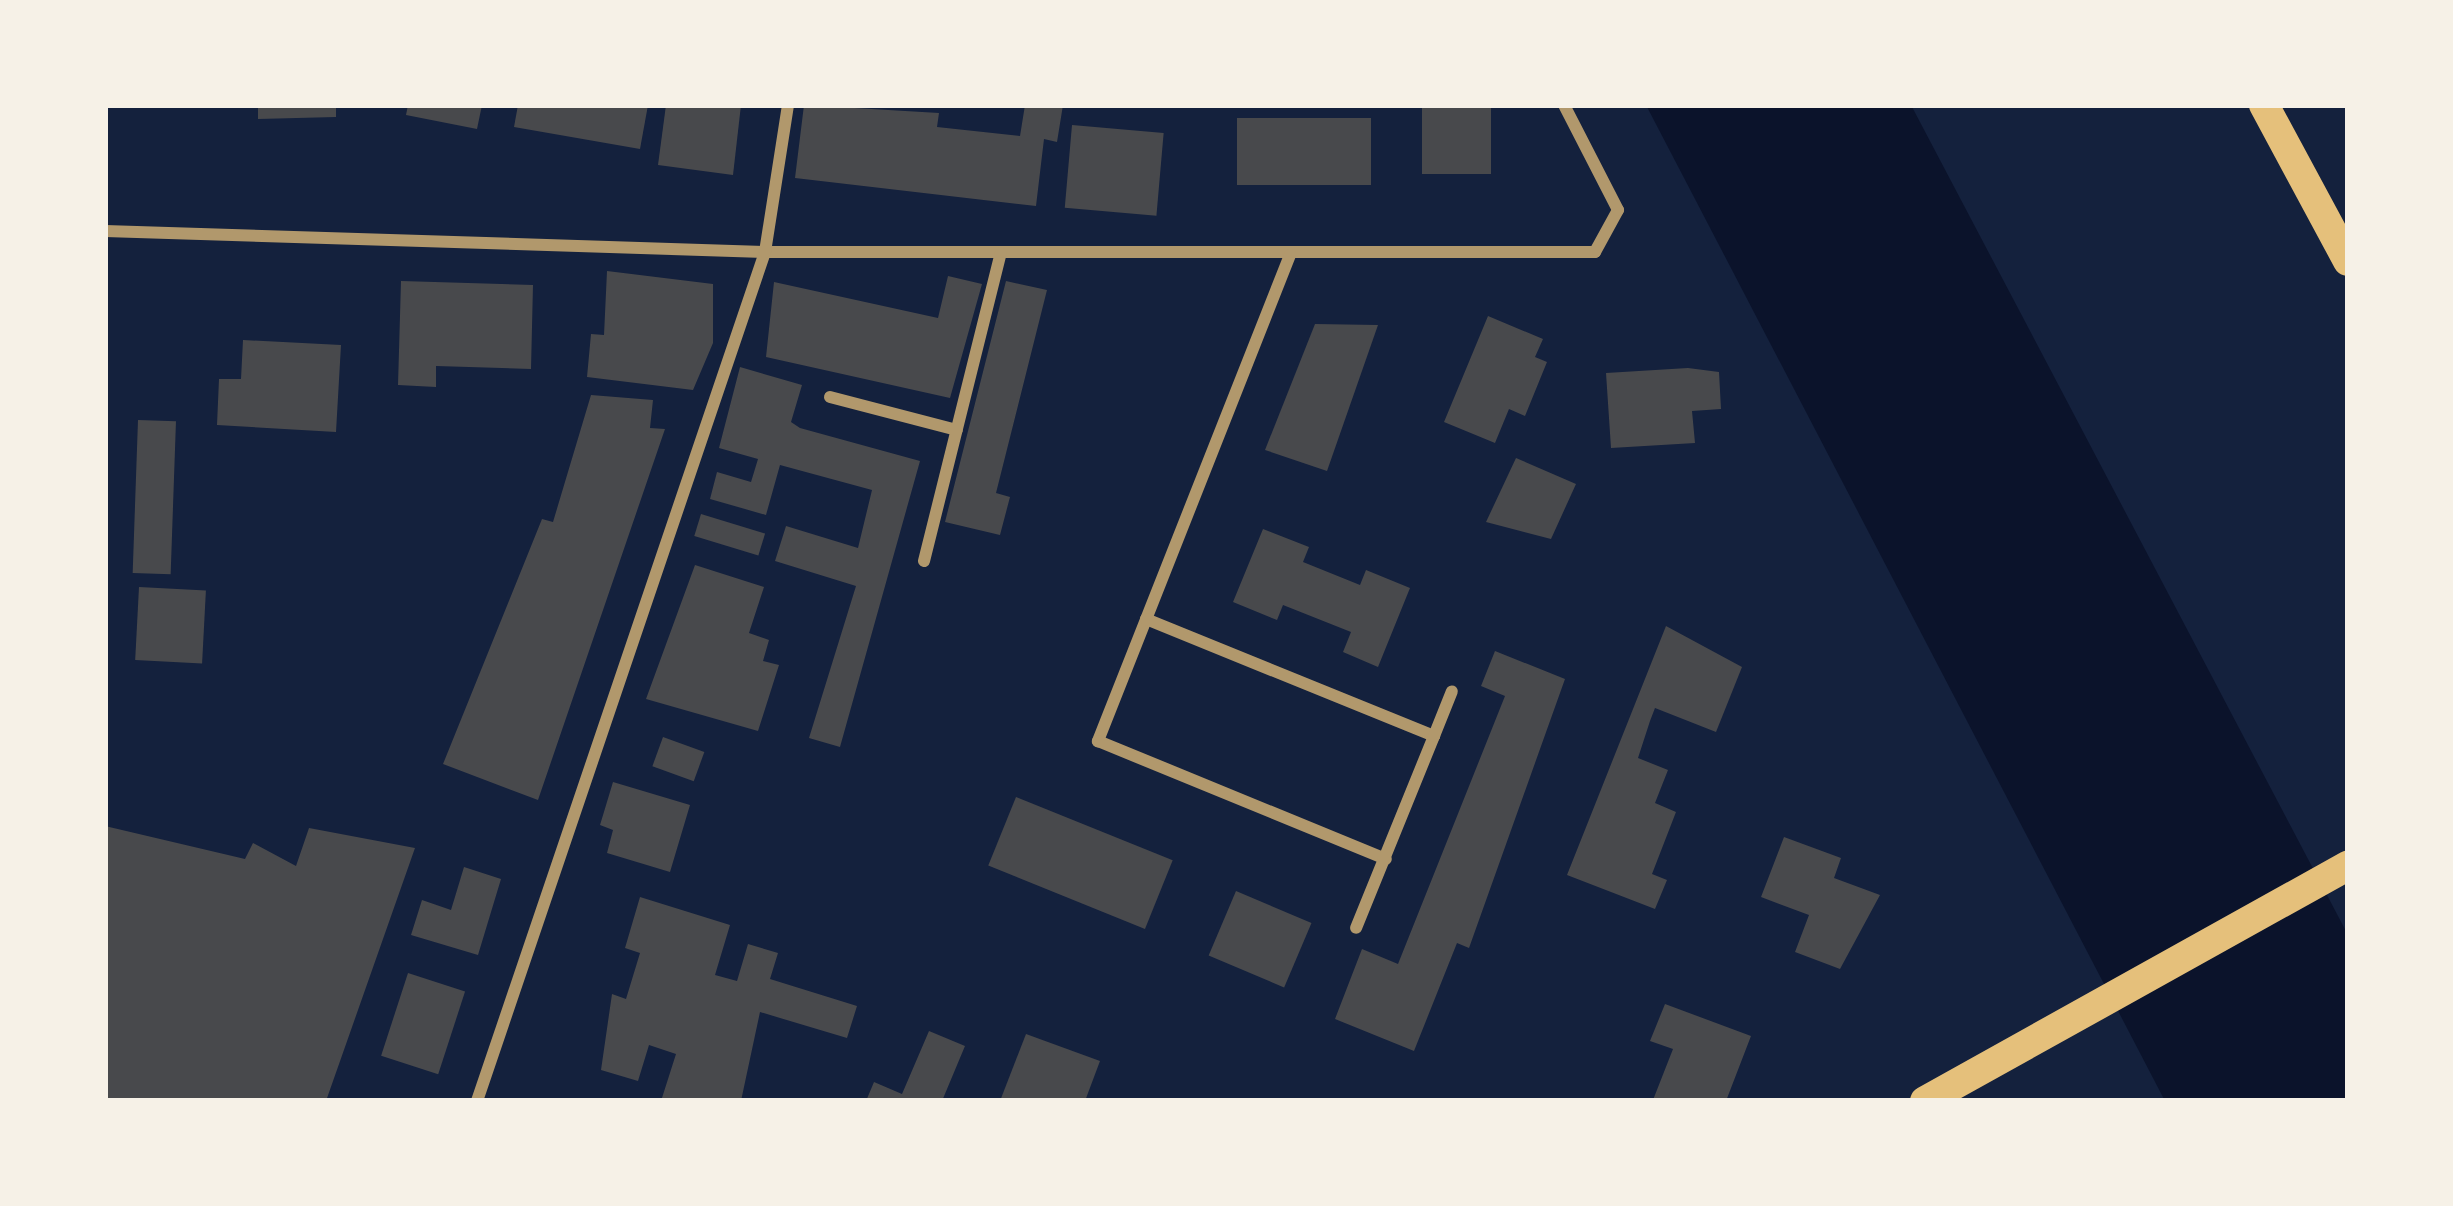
<!DOCTYPE html>
<html>
<head>
<meta charset="utf-8">
<style>
  body { margin:0 }
  #map { position:relative; width:2453px; height:1206px; overflow:hidden; background:#14213d; font-family:"Source Sans 3",sans-serif }
  div>[style] { position:absolute }
  [style*='--x'] { left:calc(var(--x)*1px); top:calc(var(--y)*1px); width:calc(var(--w)*1px); rotate:calc(var(--a)*1deg) }
  .water>* { inset:0; background:#0b132b }
  .building>* { inset:0; background:#48494c; transform-origin:0 0 }
  .minor>* { height:12px; margin:-6px; padding:0 6px; transform-origin:6px; border-radius:6px; background:#b1986c }
  .primary>* { height:30px; margin:-15px; padding:0 15px; transform-origin:15px; border-radius:15px; background:#e5c07b }
  span { translate:-50% -50%; white-space:nowrap; text-align:center; line-height:1.15; -webkit-text-stroke:9px #f6f1e7; paint-order:stroke }
  .frame { position:absolute; inset:0; border:108px solid #f6f1e7; pointer-events:none }
</style>
</head>
<body>
<div id="map">
  <div class="water">
    <div style="clip-path:polygon(1646px 105px,1911px 105px,2348px 935px,2348px 1101px,2165px 1101px)"></div>
  </div>
  <div class="building">
    <div style="clip-path:polygon(258px 105px,336px 105px,336px 117px,258px 119px)"></div>
    <div style="clip-path:polygon(408px 105px,482px 105px,477px 129px,406px 115px)"></div>
    <div style="clip-path:polygon(518px 105px,648px 105px,640px 149px,514px 127px)"></div>
    <div style="clip-path:polygon(666px 105px,741px 105px,733px 175px,658px 165px)"></div>
    <div style="clip-path:polygon(804px 105px,939px 113px,937px 127px,1020px 136px,1025px 105px,1063px 105px,1057px 142px,1044px 139px,1036px 206px,795px 178px)"></div>
    <div style="left:1422px;top:105px;width:69px;height:69px"></div>
    <div style="left:1237px;top:118px;width:134px;height:67px"></div>
    <div style="left:1072px;top:125px;width:92px;height:83px;rotate:5deg"></div>
    <div style="clip-path:polygon(607px 271px,713px 284px,713px 343px,693px 390px,587px 377px,591px 334px,604px 335px)"></div>
    <div style="clip-path:polygon(948px 276px,982px 284px,950px 398px,766px 357px,774px 282px,938px 318px)"></div>
    <div style="clip-path:polygon(401px 281px,533px 285px,531px 369px,436px 366px,436px 387px,398px 385px)"></div>
    <div style="clip-path:polygon(1006px 281px,1047px 290px,996px 493px,1010px 497px,1000px 535px,945px 522px)"></div>
    <div style="clip-path:polygon(1488px 316px,1543px 339px,1535px 357px,1547px 362px,1525px 416px,1509px 409px,1495px 443px,1444px 422px)"></div>
    <div style="clip-path:polygon(1315px 324px,1378px 325px,1327px 471px,1265px 450px)"></div>
    <div style="clip-path:polygon(243px 340px,341px 345px,336px 432px,217px 425px,219px 379px,241px 379px)"></div>
    <div style="clip-path:polygon(740px 367px,802px 385px,791px 422px,800px 428px,920px 461px,840px 747px,809px 738px,856px 586px,775px 561px,786px 526px,858px 548px,872px 490px,780px 465px,766px 515px,710px 499px,717px 472px,751px 482px,758px 459px,719px 448px)"></div>
    <div style="clip-path:polygon(1688px 368px,1719px 372px,1721px 409px,1692px 411px,1695px 443px,1611px 448px,1606px 373px)"></div>
    <div style="clip-path:polygon(591px 395px,653px 400px,650px 428px,665px 429px,538px 800px,443px 764px,542px 519px,553px 522px)"></div>
    <div style="left:138px;top:420px;width:38px;height:153px;rotate:2deg"></div>
    <div style="clip-path:polygon(1516px 458px,1576px 484px,1551px 539px,1486px 522px)"></div>
    <div style="left:701px;top:514px;width:67px;height:23px;rotate:17deg"></div>
    <div style="clip-path:polygon(1263px 529px,1309px 547px,1303px 562px,1360px 585px,1366px 570px,1410px 588px,1378px 667px,1343px 652px,1351px 632px,1283px 605px,1277px 620px,1233px 602px)"></div>
    <div style="clip-path:polygon(695px 565px,764px 587px,749px 633px,769px 640px,763px 661px,779px 665px,758px 731px,646px 699px)"></div>
    <div style="left:139px;top:587px;width:67px;height:73px;rotate:3deg"></div>
    <div style="clip-path:polygon(1666px 626px,1742px 667px,1716px 732px,1655px 708px,1650px 721px,1638px 758px,1668px 770px,1655px 803px,1676px 812px,1652px 874px,1667px 880px,1655px 909px,1567px 875px)"></div>
    <div style="clip-path:polygon(1495px 651px,1565px 679px,1469px 948px,1457px 943px,1414px 1051px,1335px 1019px,1362px 949px,1398px 964px,1505px 696px,1481px 686px)"></div>
    <div style="left:663px;top:737px;width:44px;height:31px;rotate:20deg"></div>
    <div style="clip-path:polygon(613px 782px,690px 805px,670px 872px,607px 853px,613px 830px,600px 825px)"></div>
    <div style="left:1016px;top:797px;width:169px;height:74px;rotate:22deg"></div>
    <div style="clip-path:polygon(105px 826px,245px 859px,253px 843px,296px 866px,309px 828px,415px 848px,326px 1101px,105px 1101px)"></div>
    <div style="clip-path:polygon(1784px 837px,1841px 858px,1834px 878px,1880px 895px,1840px 969px,1795px 952px,1809px 915px,1761px 897px)"></div>
    <div style="clip-path:polygon(464px 867px,501px 879px,478px 955px,411px 935px,422px 900px,451px 910px)"></div>
    <div style="left:1236px;top:891px;width:82px;height:70px;rotate:23deg"></div>
    <div style="clip-path:polygon(640px 897px,730px 925px,715px 975px,737px 981px,748px 944px,778px 953px,770px 979px,857px 1006px,847px 1038px,760px 1012px,741px 1101px,661px 1101px,676px 1054px,649px 1045px,638px 1081px,601px 1070px,612px 994px,626px 999px,640px 953px,625px 948px)"></div>
    <div style="left:408px;top:973px;width:60px;height:87px;rotate:18deg"></div>
    <div style="clip-path:polygon(1665px 1004px,1751px 1036px,1726px 1101px,1653px 1100px,1673px 1049px,1650px 1041px)"></div>
    <div style="clip-path:polygon(929px 1031px,965px 1046px,942px 1101px,866px 1101px,874px 1082px,902px 1094px)"></div>
    <div style="clip-path:polygon(1026px 1034px,1100px 1061px,1085px 1101px,1000px 1101px)"></div>
  </div>
  <div class="minor">
    <div style="--x:105;--y:231;--w:660;--a:1.82"></div>
    <div style="--x:765;--y:252;--w:830;--a:0"></div>
    <div style="--x:1595;--y:252;--w:48;--a:-61.3"></div>
    <div style="--x:1618;--y:210;--w:118;--a:-117.2"></div>
    <div style="--x:1290;--y:255;--w:523;--a:111.56"></div>
    <div style="--x:1098;--y:741;--w:311;--a:22.3"></div>
    <div style="--x:830;--y:397;--w:131;--a:14.6"></div>
    <div style="--x:924;--y:561;--w:317;--a:-76"></div>
    <div style="--x:1146;--y:619;--w:311;--a:22.1"></div>
    <div style="--x:1434;--y:736;--w:207;--a:112.1"></div>
    <div style="--x:1434;--y:736;--w:48;--a:-68.2"></div>
    <div style="--x:477;--y:1101;--w:897;--a:-71.26"></div>
    <div style="--x:765;--y:252;--w:149;--a:-81.1"></div>
  </div>
  <div class="primary">
    <div style="--x:2264;--y:105;--w:177;--a:61.7"></div>
    <div style="--x:1925;--y:1101;--w:484;--a:-29.1"></div>
  </div>
  <div class="frame"></div>
</div>
</body>
</html>
